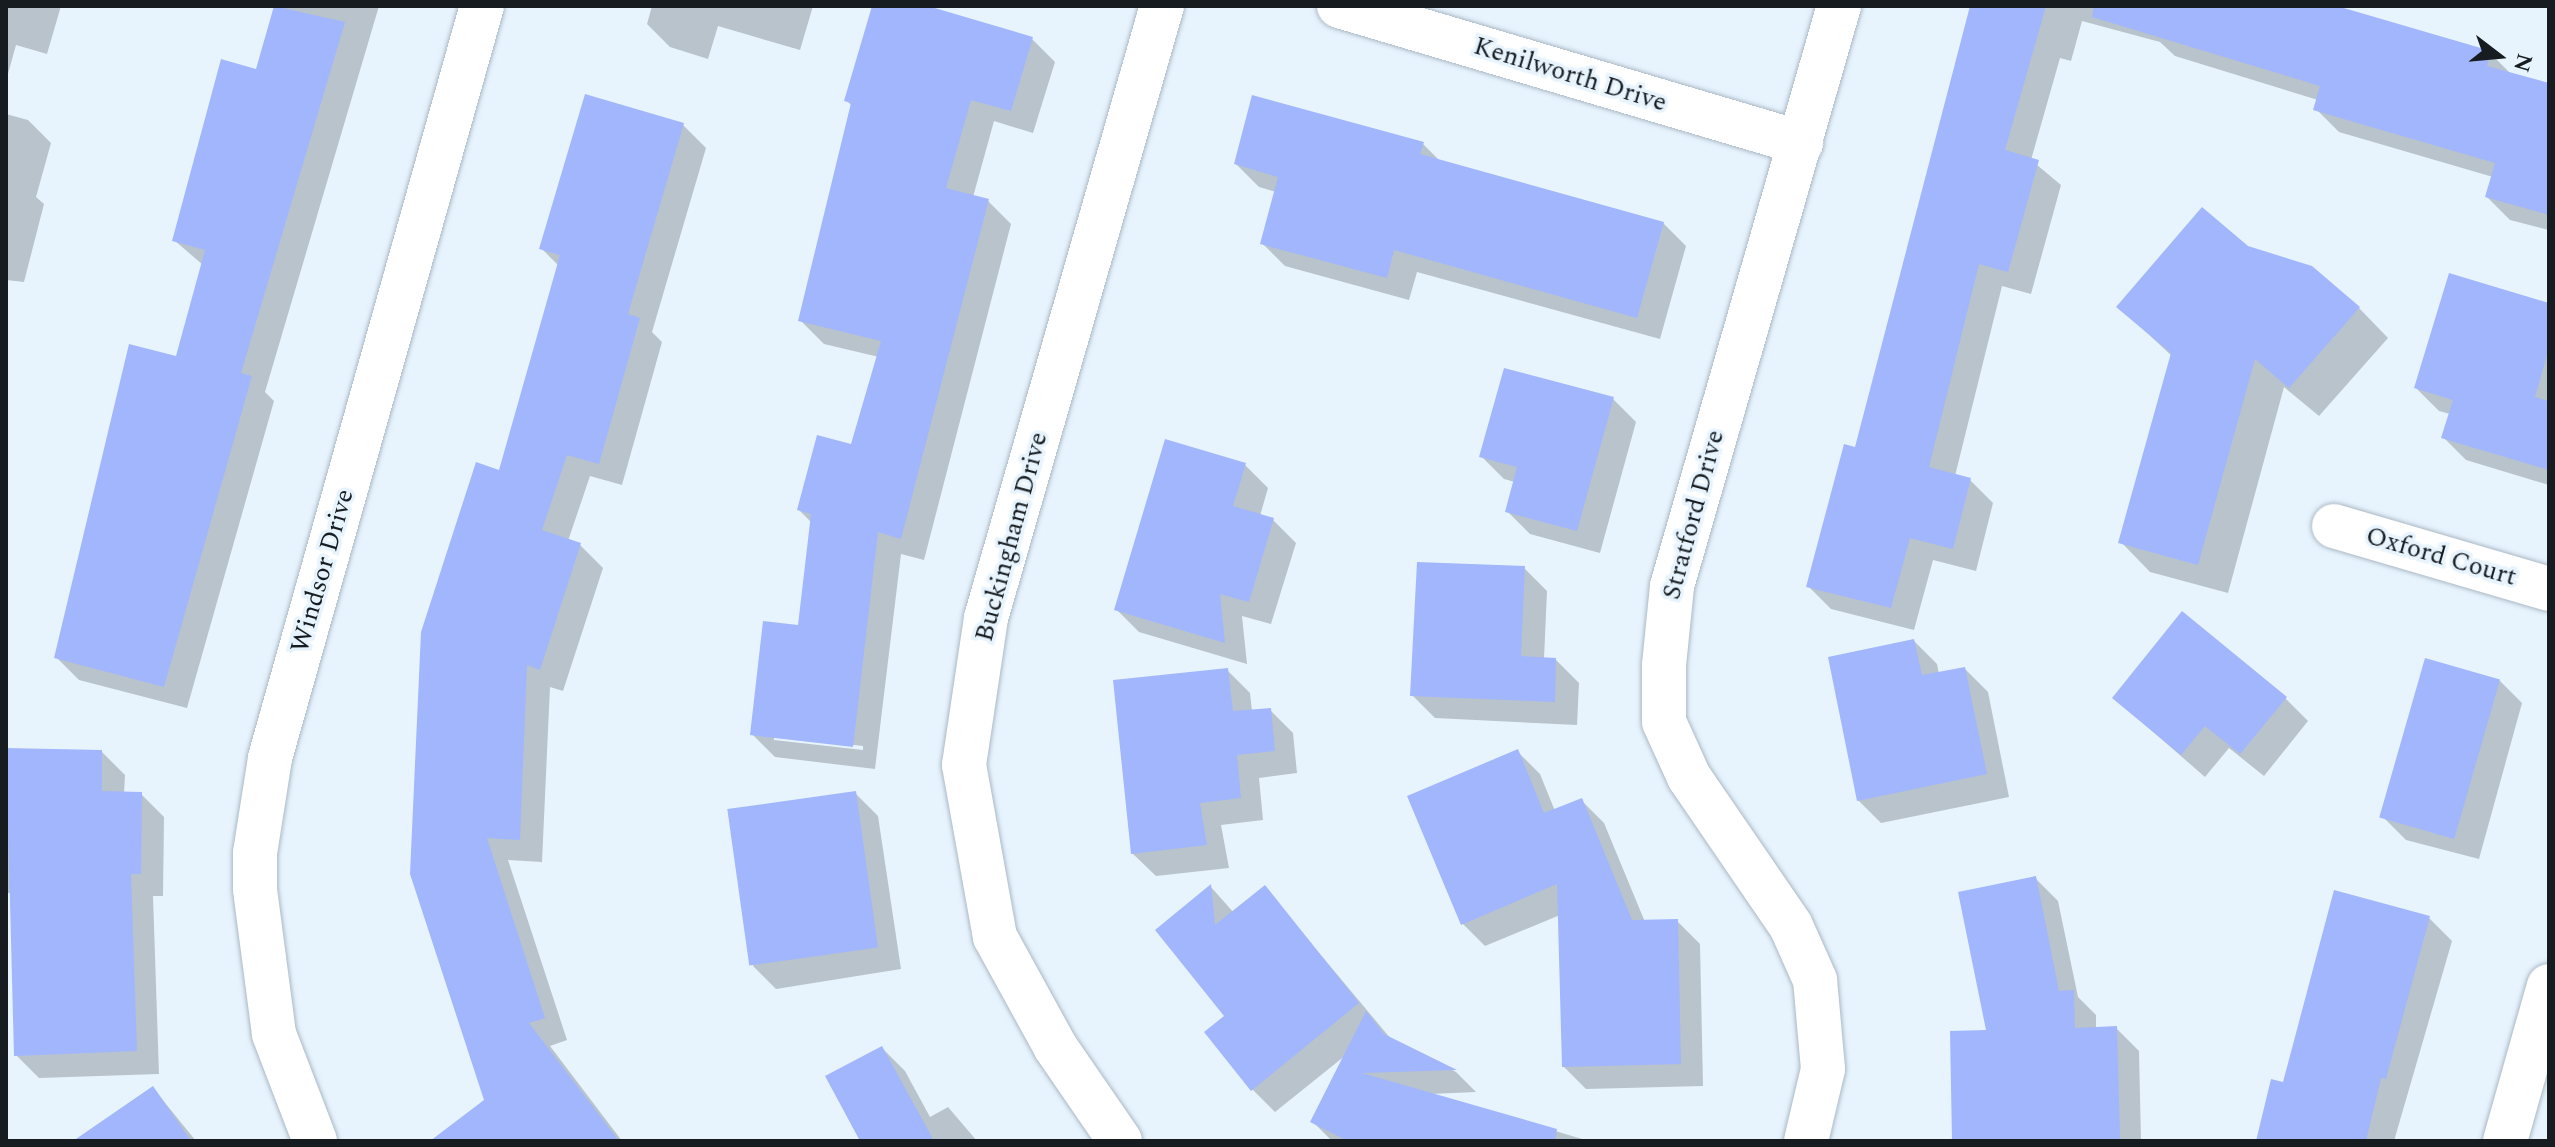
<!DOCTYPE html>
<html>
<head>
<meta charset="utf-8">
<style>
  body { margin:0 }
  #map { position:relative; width:2555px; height:1147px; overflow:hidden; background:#e7f4fe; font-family:Spectral,serif }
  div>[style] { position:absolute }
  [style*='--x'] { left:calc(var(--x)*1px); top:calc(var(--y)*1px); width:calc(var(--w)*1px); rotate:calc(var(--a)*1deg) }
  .shadow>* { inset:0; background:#0003 }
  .building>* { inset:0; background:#a1b6fc; transform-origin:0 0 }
  .roads { filter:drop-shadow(0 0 2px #abb9c5) drop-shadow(0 0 2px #abb9c5) }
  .minor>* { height:44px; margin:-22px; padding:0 22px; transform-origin:22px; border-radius:22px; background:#fff }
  span { translate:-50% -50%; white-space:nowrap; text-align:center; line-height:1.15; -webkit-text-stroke:7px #e7f4fe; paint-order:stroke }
  .street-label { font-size:26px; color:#161c20 }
  .frame { position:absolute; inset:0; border:8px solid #161c20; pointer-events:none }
  .north { position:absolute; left:2459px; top:16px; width:80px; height:80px; -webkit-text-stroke:6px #e7f4fe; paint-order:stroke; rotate:106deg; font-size:22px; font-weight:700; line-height:32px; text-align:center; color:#161c20 }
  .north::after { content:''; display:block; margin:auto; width:28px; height:36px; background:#161c20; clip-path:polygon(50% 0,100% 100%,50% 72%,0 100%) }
</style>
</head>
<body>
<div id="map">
  <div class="shadow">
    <div style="clip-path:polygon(6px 6px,61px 6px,47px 54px,16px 45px,6px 81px)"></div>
    <div style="clip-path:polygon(276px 6px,379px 6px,265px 392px,274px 401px,187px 708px,79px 680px,56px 657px,178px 359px,203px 265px,174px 240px,258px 72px)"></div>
    <div style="clip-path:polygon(652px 6px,813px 6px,800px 50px,718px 26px,708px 59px,670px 47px,647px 24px)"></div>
    <div style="clip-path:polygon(evenodd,874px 6px,921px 6px,1032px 39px,1055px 62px,1033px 133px,994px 121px,973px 197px,988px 201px,1011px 224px,924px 560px,901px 554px,875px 769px,775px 757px,752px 734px,800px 627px,812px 523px,799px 510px,853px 447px,879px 357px,824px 344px,801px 321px,852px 106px,846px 100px,874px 6px,774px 736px,863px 746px,863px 750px,774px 740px,774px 736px)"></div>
    <div style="clip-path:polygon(1972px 6px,2330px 6px,2490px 53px,2512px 75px,2549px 85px,2549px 230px,2510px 220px,2487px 197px,2493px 177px,2339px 132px,2316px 109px,2318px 100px,2175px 56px,2160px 42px,2082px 21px,2071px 61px,2060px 58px,2031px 160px,2061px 185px,2031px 294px,2002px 286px,1955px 476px,1970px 480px,1993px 503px,1976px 571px,1933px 560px,1914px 630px,1831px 609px,1808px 586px,1856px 449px)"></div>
    <div style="clip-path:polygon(6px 114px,28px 120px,51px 143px,36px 197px,44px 204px,24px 282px,6px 280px)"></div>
    <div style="clip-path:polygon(683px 125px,706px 148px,652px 332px,662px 342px,622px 485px,590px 476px,568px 541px,580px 545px,603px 568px,563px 691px,550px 687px,542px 862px,508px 860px,567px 1040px,550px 1046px,622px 1141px,480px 1141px,486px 1101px,412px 874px,501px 473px,559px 266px,541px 248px)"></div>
    <div style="clip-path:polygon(1423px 144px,1441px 162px,1663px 223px,1686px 246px,1660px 339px,1417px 272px,1409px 300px,1285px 266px,1262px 243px,1276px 192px,1259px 187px,1236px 164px)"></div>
    <div style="clip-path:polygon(2247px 248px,2359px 308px,2388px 338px,2319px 416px,2284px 387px,2228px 593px,2150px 572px,2121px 542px,2173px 357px,2119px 307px)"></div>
    <div style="clip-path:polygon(2549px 305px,2549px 485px,2466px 460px,2443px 437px,2450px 414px,2439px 411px,2416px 388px)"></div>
    <div style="clip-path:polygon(1613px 399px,1636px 422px,1600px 553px,1530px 534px,1507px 511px,1515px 482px,1504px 479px,1481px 456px)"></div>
    <div style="clip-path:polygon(1245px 465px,1268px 488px,1260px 516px,1273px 520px,1296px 543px,1271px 624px,1242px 616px,1247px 664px,1139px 632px,1116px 609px)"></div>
    <div style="clip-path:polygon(1524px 568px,1547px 591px,1544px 659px,1556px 660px,1579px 683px,1577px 725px,1435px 718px,1412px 695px)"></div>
    <div style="clip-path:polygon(1914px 641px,1937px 664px,1939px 674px,1965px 669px,1988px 692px,2009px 797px,1881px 823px,1858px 800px)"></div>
    <div style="clip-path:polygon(1227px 670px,1250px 693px,1252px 711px,1270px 710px,1293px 733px,1297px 773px,1259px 778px,1263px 820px,1221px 825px,1229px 868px,1156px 876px,1132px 853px)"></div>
    <div style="clip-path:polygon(2499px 680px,2522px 703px,2479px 859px,2406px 840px,2383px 817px)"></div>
    <div style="clip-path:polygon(2114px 698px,2285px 698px,2308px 721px,2264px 776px,2229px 748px,2205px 777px)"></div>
    <div style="clip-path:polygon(6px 750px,102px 752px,125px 775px,124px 794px,141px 794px,164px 817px,163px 896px,153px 896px,159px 1074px,39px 1078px,16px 1055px,11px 893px,6px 893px)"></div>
    <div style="clip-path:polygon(1517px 751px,1540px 774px,1555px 811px,1581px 800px,1604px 823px,1645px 922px,1677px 921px,1700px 944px,1703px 1086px,1586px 1089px,1563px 1066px,1560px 915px,1485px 946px,1462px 923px)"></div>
    <div style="clip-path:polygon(855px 793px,878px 816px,901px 969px,776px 989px,753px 966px)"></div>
    <div style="clip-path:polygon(2035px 878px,2058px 901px,2078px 997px,2096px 1015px,2096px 1029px,2116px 1028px,2139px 1051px,2141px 1141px,1954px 1141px,1952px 1033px,1988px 1032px)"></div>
    <div style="clip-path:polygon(1211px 887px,1234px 913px,1265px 888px,1391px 1039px,1456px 1072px,1476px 1092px,1430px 1094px,1589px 1141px,1332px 1141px,1313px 1122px,1346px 1055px,1275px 1112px,1253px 1090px,1227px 1016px,1157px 930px)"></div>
    <div style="clip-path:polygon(2429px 918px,2452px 941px,2394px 1141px,2258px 1141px,2284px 1085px)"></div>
    <div style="clip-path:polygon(882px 1048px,905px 1071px,930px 1117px,948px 1107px,977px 1141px,862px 1141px)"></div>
    <div style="clip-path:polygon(153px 1088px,196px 1141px,76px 1141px)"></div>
  </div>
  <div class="building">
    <div style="clip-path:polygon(274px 6px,345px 22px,241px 373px,252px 376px,164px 687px,54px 658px,129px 344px,176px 356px,205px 250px,172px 241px,221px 59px,256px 69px)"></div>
    <div style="clip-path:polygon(872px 6px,928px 6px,1033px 37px,1011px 111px,971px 100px,946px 188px,989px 199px,901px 539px,878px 532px,853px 747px,750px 735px,763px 621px,798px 625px,811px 514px,797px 510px,817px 435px,851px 444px,881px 341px,798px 321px,851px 103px,844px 101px)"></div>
    <div style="clip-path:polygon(1970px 6px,2046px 6px,2005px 150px,2039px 160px,2008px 272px,1979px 264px,1929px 467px,1971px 478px,1953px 549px,1910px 538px,1891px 608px,1806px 587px,1844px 444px,1855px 447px)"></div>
    <div style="clip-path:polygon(2094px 6px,2337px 6px,2491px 51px,2487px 66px,2549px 83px,2549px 215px,2485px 197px,2495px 163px,2313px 110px,2320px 86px,2092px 17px)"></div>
    <div style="clip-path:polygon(585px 94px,684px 123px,628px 314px,640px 318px,599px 464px,567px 455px,542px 530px,581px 543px,540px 670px,527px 665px,520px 840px,487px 838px,545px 1018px,529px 1023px,619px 1141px,430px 1141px,484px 1100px,410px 874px,421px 632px,476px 462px,499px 470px,560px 255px,539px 249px)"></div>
    <div style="clip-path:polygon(1252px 95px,1424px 142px,1420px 154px,1664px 222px,1637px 318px,1394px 250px,1387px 278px,1260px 244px,1278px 177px,1234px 164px)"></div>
    <div style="clip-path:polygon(2202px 207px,2248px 246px,2312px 266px,2360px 307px,2289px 388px,2255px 359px,2198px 565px,2118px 543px,2171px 353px,2116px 307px)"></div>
    <div style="clip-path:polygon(2449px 273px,2549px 303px,2549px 348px,2535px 397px,2549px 401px,2549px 470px,2441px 438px,2453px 400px,2414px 388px)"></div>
    <div style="clip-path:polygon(1504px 368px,1614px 397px,1577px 531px,1505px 512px,1517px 467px,1479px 457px)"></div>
    <div style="clip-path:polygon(1165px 439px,1246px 463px,1233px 506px,1274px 518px,1249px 602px,1220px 594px,1225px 643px,1114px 610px)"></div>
    <div style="clip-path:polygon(1417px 562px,1525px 566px,1521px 656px,1556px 658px,1555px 702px,1410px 696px)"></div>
    <div style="clip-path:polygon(2182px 611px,2287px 697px,2240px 754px,2205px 726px,2181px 755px,2112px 698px)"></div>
    <div style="clip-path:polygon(1914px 639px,1922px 675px,1965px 667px,1987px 774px,1857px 801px,1828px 657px)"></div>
    <div style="left:2425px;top:658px;width:78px;height:166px;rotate:16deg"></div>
    <div style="clip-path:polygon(1228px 668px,1233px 711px,1271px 708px,1275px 751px,1237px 755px,1241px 798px,1200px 803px,1207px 845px,1131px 854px,1113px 680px)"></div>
    <div style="clip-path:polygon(6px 748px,102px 750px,102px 791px,142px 792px,141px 874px,131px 874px,137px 1051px,14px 1056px)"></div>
    <div style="clip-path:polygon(1518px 749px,1544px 813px,1582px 798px,1632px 920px,1678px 919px,1681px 1064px,1562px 1067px,1557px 884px,1461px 925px,1407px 796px)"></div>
    <div style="left:856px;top:791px;width:158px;height:130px;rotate:82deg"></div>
    <div style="clip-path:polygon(2036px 876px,2059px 991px,2074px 990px,2075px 1028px,2117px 1026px,2120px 1139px,1952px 1141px,1950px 1031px,1986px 1030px,1958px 892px)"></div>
    <div style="clip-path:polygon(1211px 884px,1215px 925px,1265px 885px,1359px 1003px,1251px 1091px,1204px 1032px,1224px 1016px,1155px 930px)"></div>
    <div style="clip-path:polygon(2334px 890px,2430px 916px,2386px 1079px,2381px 1078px,2366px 1141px,2256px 1141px,2271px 1079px,2283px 1082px)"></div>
    <div style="clip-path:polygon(1366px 1011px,1384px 1034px,1457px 1070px,1362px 1073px,1557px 1129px,1555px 1141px,1348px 1141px,1310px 1122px)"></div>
    <div style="clip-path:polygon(882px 1046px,934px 1141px,860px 1141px,825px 1076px)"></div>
    <div style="clip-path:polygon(153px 1086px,191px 1141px,73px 1141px)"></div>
  </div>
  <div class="roads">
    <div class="minor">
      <div style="--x:1339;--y:6;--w:482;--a:16.5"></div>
      <div style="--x:2334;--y:526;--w:224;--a:16.3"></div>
      <div style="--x:315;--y:1141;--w:115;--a:-111"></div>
      <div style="--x:274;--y:1034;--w:146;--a:-97.5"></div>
      <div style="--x:255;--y:889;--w:36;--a:-90"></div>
      <div style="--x:255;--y:853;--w:96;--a:-81"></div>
      <div style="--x:270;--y:758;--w:781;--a:-74.26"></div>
      <div style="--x:1120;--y:1141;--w:113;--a:-124.5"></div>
      <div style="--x:1056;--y:1048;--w:127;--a:-118.8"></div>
      <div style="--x:995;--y:937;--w:175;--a:-100.2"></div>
      <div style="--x:964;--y:765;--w:149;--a:-81.5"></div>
      <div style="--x:986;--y:618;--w:637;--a:-73.96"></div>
      <div style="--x:1806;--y:1141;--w:74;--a:-76.7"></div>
      <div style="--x:1823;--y:1069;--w:89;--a:-95.1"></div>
      <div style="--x:1815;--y:980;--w:59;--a:-114"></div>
      <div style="--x:1791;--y:926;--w:181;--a:-124.4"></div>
      <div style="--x:1689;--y:777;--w:60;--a:-114.4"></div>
      <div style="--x:1664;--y:722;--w:57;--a:-90"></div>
      <div style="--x:1664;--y:665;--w:79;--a:-84.2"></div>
      <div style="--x:1672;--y:586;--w:604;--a:-73.94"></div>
      <div style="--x:2505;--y:1141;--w:161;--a:-74.2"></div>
    </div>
  </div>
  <div class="street-label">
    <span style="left:1570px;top:75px;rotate:17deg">Kenilworth Drive</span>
    <span style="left:1694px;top:515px;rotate:-75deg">Stratford Drive</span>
    <span style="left:1012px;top:537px;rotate:-75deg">Buckingham Drive</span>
    <span style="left:2441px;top:557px;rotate:16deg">Oxford Court</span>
    <span style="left:323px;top:571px;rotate:-74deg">Windsor Drive</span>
  </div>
  <div class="frame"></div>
  <div class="north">N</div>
</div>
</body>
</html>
